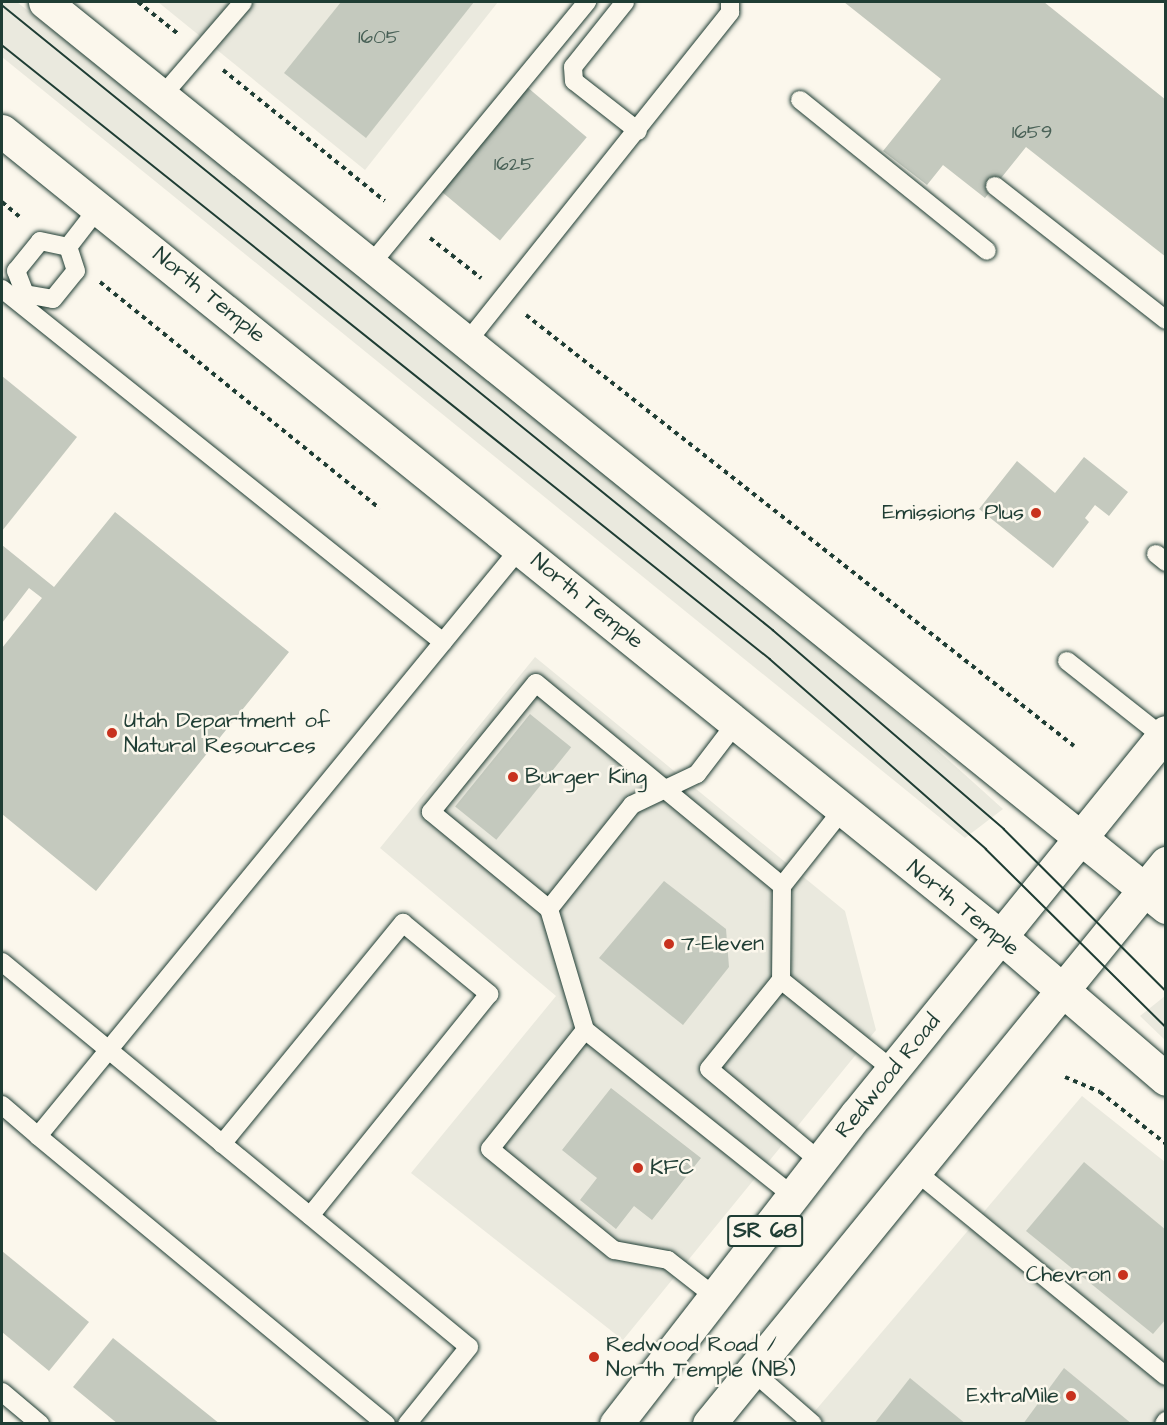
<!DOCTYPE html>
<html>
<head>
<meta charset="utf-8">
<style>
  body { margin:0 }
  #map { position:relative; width:1167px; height:1425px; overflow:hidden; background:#fbf7ec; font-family:"Architects Daughter",sans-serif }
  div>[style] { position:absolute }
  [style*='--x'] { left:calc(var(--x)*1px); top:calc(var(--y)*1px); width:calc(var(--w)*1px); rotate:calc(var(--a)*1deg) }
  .built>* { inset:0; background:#eae9de }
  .building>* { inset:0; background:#c4c9be; transform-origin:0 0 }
  .path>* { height:4px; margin-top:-2px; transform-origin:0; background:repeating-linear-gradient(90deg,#1f3d34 0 4.5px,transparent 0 9px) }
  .roads { filter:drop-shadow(0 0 2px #1f3d34) drop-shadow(0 0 2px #1f3d34) }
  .service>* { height:18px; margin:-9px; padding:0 9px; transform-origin:9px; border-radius:9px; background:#fbf7ec }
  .secondary>* { height:33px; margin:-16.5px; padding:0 16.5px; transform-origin:16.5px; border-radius:16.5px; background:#fbf7ec }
  .primary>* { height:33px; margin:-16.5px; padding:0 16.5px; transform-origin:16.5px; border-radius:16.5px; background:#fbf7ec }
  .tram>* { height:1.5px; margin:-0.75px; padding:0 0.75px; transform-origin:0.75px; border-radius:0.75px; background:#1f3d34 }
  .dots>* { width:16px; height:16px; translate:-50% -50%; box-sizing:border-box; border:3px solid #fbf7ec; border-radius:50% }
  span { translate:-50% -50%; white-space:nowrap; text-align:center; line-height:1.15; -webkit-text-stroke:5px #fbf7ec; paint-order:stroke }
  .number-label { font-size:20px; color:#486056 }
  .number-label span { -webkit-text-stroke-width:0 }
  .shield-label span { padding:2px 4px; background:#fbf7ec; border:2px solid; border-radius:4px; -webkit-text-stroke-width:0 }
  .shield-label { font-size:21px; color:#1f3d34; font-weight:700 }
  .street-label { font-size:22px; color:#1f3d34 }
  .poi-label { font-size:22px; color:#1f3d34 }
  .right { translate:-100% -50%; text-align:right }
  .left { translate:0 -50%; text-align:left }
  .frame { position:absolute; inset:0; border:3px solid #1f3d34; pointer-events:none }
</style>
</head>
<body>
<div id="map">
  <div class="built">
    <div style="clip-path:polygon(2px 2px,17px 2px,277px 210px,863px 683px,1003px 809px,965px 838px,2px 57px)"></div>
    <div style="clip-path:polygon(158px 2px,498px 2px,365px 170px)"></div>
    <div style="clip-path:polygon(535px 657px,845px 911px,876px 1030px,623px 1340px,411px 1173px,556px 996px,380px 848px)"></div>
    <div style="clip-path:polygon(1165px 996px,1165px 1040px,1140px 1016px)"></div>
    <div style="clip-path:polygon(1082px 1096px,1165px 1162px,1165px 1423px,804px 1424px)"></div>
  </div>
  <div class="building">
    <div style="clip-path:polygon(341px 2px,474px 2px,366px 138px,284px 73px)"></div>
    <div style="clip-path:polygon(844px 2px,1044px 2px,1166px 100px,1166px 257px,1026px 147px,985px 198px,943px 165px,927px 185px,883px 151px,941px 79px)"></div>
    <div style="left:527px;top:87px;width:78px;height:135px;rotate:40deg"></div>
    <div style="clip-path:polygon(2px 376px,77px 437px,2px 531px)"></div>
    <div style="clip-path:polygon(1084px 457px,1128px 492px,1109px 516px,1095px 505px,1085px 518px,1089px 522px,1053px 568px,979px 509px,1017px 461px,1055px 493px)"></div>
    <div style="clip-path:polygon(115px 512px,289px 652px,96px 891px,2px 814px,2px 648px,42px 598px,29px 588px,2px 623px,2px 545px,54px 587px)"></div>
    <div style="left:530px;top:714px;width:53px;height:119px;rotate:39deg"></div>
    <div style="clip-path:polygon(664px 881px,726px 929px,729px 967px,683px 1025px,599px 958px)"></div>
    <div style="clip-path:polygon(611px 1088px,701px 1158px,652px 1220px,634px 1206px,616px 1229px,580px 1200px,597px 1178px,562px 1150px)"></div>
    <div style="clip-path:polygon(1084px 1162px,1166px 1230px,1166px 1319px,1153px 1334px,1026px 1231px)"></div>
    <div style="clip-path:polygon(2px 1251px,89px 1322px,49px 1371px,2px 1332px)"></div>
    <div style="clip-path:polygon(113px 1338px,220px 1424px,118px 1424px,73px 1387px)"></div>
    <div style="clip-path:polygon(1064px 1368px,1132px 1424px,1023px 1424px)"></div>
    <div style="clip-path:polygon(910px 1378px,966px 1424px,874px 1424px)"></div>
  </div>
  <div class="path">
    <div style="--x:138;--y:2;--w:50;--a:38.5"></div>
    <div style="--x:223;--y:70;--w:208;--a:39"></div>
    <div style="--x:2;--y:202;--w:26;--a:40"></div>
    <div style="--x:430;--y:238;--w:65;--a:38.1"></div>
    <div style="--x:100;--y:282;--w:360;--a:39"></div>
    <div style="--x:526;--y:315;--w:697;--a:38.18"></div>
    <div style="--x:1065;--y:1077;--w:38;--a:23"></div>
    <div style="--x:1100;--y:1092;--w:84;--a:38.2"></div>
  </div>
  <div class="roads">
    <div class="service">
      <div style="--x:625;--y:2;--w:83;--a:128.7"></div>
      <div style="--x:573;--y:67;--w:14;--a:86"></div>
      <div style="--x:574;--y:81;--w:81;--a:38"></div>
      <div style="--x:162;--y:96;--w:124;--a:-49.2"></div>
      <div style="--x:800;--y:100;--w:240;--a:38.9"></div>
      <div style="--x:995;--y:186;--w:217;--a:38.1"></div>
      <div style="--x:68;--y:247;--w:51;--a:-52.2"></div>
      <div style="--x:371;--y:264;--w:340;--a:-50.5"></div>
      <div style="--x:2;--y:289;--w:565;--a:38.68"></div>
      <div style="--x:25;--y:294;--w:25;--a:-111"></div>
      <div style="--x:16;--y:271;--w:38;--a:-51"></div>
      <div style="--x:40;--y:241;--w:29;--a:12"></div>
      <div style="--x:25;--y:294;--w:28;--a:10"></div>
      <div style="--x:53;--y:299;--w:36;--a:-51"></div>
      <div style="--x:76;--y:271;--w:25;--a:-108"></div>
      <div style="--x:467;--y:342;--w:422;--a:-51.4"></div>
      <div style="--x:730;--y:12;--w:10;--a:-90"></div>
      <div style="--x:1156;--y:554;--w:13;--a:39"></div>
      <div style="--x:1067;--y:661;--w:121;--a:38.3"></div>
      <div style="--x:736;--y:723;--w:64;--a:127.4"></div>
      <div style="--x:697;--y:774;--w:72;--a:154.5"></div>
      <div style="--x:632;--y:805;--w:133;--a:128.6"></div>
      <div style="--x:549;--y:909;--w:126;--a:73.4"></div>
      <div style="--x:585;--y:1030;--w:266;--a:38.6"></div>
      <div style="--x:782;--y:886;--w:98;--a:-51.6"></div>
      <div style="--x:549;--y:909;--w:153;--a:-140.6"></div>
      <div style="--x:431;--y:812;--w:166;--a:-50.9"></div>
      <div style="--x:536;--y:683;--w:319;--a:39.5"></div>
      <div style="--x:782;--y:886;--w:94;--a:90.6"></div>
      <div style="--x:781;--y:980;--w:114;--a:129"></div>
      <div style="--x:709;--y:1069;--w:144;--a:39.7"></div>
      <div style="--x:2;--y:962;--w:605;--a:39.5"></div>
      <div style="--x:469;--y:1347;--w:99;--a:128.8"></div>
      <div style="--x:781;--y:980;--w:144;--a:38.8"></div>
      <div style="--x:585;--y:1030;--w:152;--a:128.6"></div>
      <div style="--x:490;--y:1149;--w:160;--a:39.2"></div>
      <div style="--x:614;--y:1250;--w:55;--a:10.5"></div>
      <div style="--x:668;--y:1260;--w:58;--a:38"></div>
      <div style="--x:2;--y:1105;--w:48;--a:40.7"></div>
      <div style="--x:222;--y:1144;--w:286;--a:-50.7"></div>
      <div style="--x:403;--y:923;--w:112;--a:39.5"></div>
      <div style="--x:489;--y:994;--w:285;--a:128.9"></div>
      <div style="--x:914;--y:1170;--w:325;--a:39.3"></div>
      <div style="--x:751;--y:1370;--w:82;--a:41.1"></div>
      <div style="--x:2;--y:1392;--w:50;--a:40.1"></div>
      <div style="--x:386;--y:1424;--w:452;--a:-140.4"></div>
      <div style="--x:38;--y:1136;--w:762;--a:-50.65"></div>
      <div style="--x:1164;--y:1424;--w:4;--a:-56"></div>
    </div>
    <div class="secondary">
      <div style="--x:45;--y:2;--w:1441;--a:38.91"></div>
      <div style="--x:2;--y:131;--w:1285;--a:38.9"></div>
      <div style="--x:1002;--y:938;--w:216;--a:40.7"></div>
    </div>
    <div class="primary">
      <div style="--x:616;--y:1424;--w:391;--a:-52.2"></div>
      <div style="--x:856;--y:1115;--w:493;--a:-51"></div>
      <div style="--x:709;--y:1424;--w:724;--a:-50.83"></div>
    </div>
  </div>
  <div class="tram">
    <div style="--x:2;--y:5;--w:993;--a:39.03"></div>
    <div style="--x:773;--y:630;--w:305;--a:40.7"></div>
    <div style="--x:1004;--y:829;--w:229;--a:45"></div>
    <div style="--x:2;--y:45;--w:983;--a:38.64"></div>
    <div style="--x:770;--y:659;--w:288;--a:41.3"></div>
    <div style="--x:986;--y:849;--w:253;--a:44.7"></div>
  </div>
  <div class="dots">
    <div style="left:1036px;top:513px;background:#c8321e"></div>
    <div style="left:112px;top:733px;background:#c8321e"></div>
    <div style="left:513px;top:777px;background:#c8321e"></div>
    <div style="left:669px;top:944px;background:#c8321e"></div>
    <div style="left:638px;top:1168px;background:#c8321e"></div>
    <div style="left:1123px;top:1275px;background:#c8321e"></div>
    <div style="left:594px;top:1357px;background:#c8321e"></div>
    <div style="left:1071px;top:1396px;background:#c8321e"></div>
  </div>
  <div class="number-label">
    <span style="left:379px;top:37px">1605</span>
    <span style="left:1032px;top:132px">1659</span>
    <span style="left:514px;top:164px">1625</span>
  </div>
  <div class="shield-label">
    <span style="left:765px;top:1231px">SR 68</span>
  </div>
  <div class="street-label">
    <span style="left:209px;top:295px;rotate:39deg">North Temple</span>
    <span style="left:587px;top:601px;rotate:39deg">North Temple</span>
    <span style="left:963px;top:908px;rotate:39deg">North Temple</span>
    <span style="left:888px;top:1076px;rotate:-51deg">Redwood Road</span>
  </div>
  <div class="poi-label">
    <span class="right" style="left:1024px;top:513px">Emissions Plus</span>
    <span class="left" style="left:124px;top:733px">Utah Department of<br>Natural Resources</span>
    <span class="left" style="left:525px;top:777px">Burger King</span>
    <span class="left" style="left:681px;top:944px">7-Eleven</span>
    <span class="left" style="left:650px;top:1168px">KFC</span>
    <span class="right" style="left:1111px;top:1275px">Chevron</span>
    <span class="left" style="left:606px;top:1357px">Redwood Road /<br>North Temple (NB)</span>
    <span class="right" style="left:1059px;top:1396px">ExtraMile</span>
  </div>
  <div class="frame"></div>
</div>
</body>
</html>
